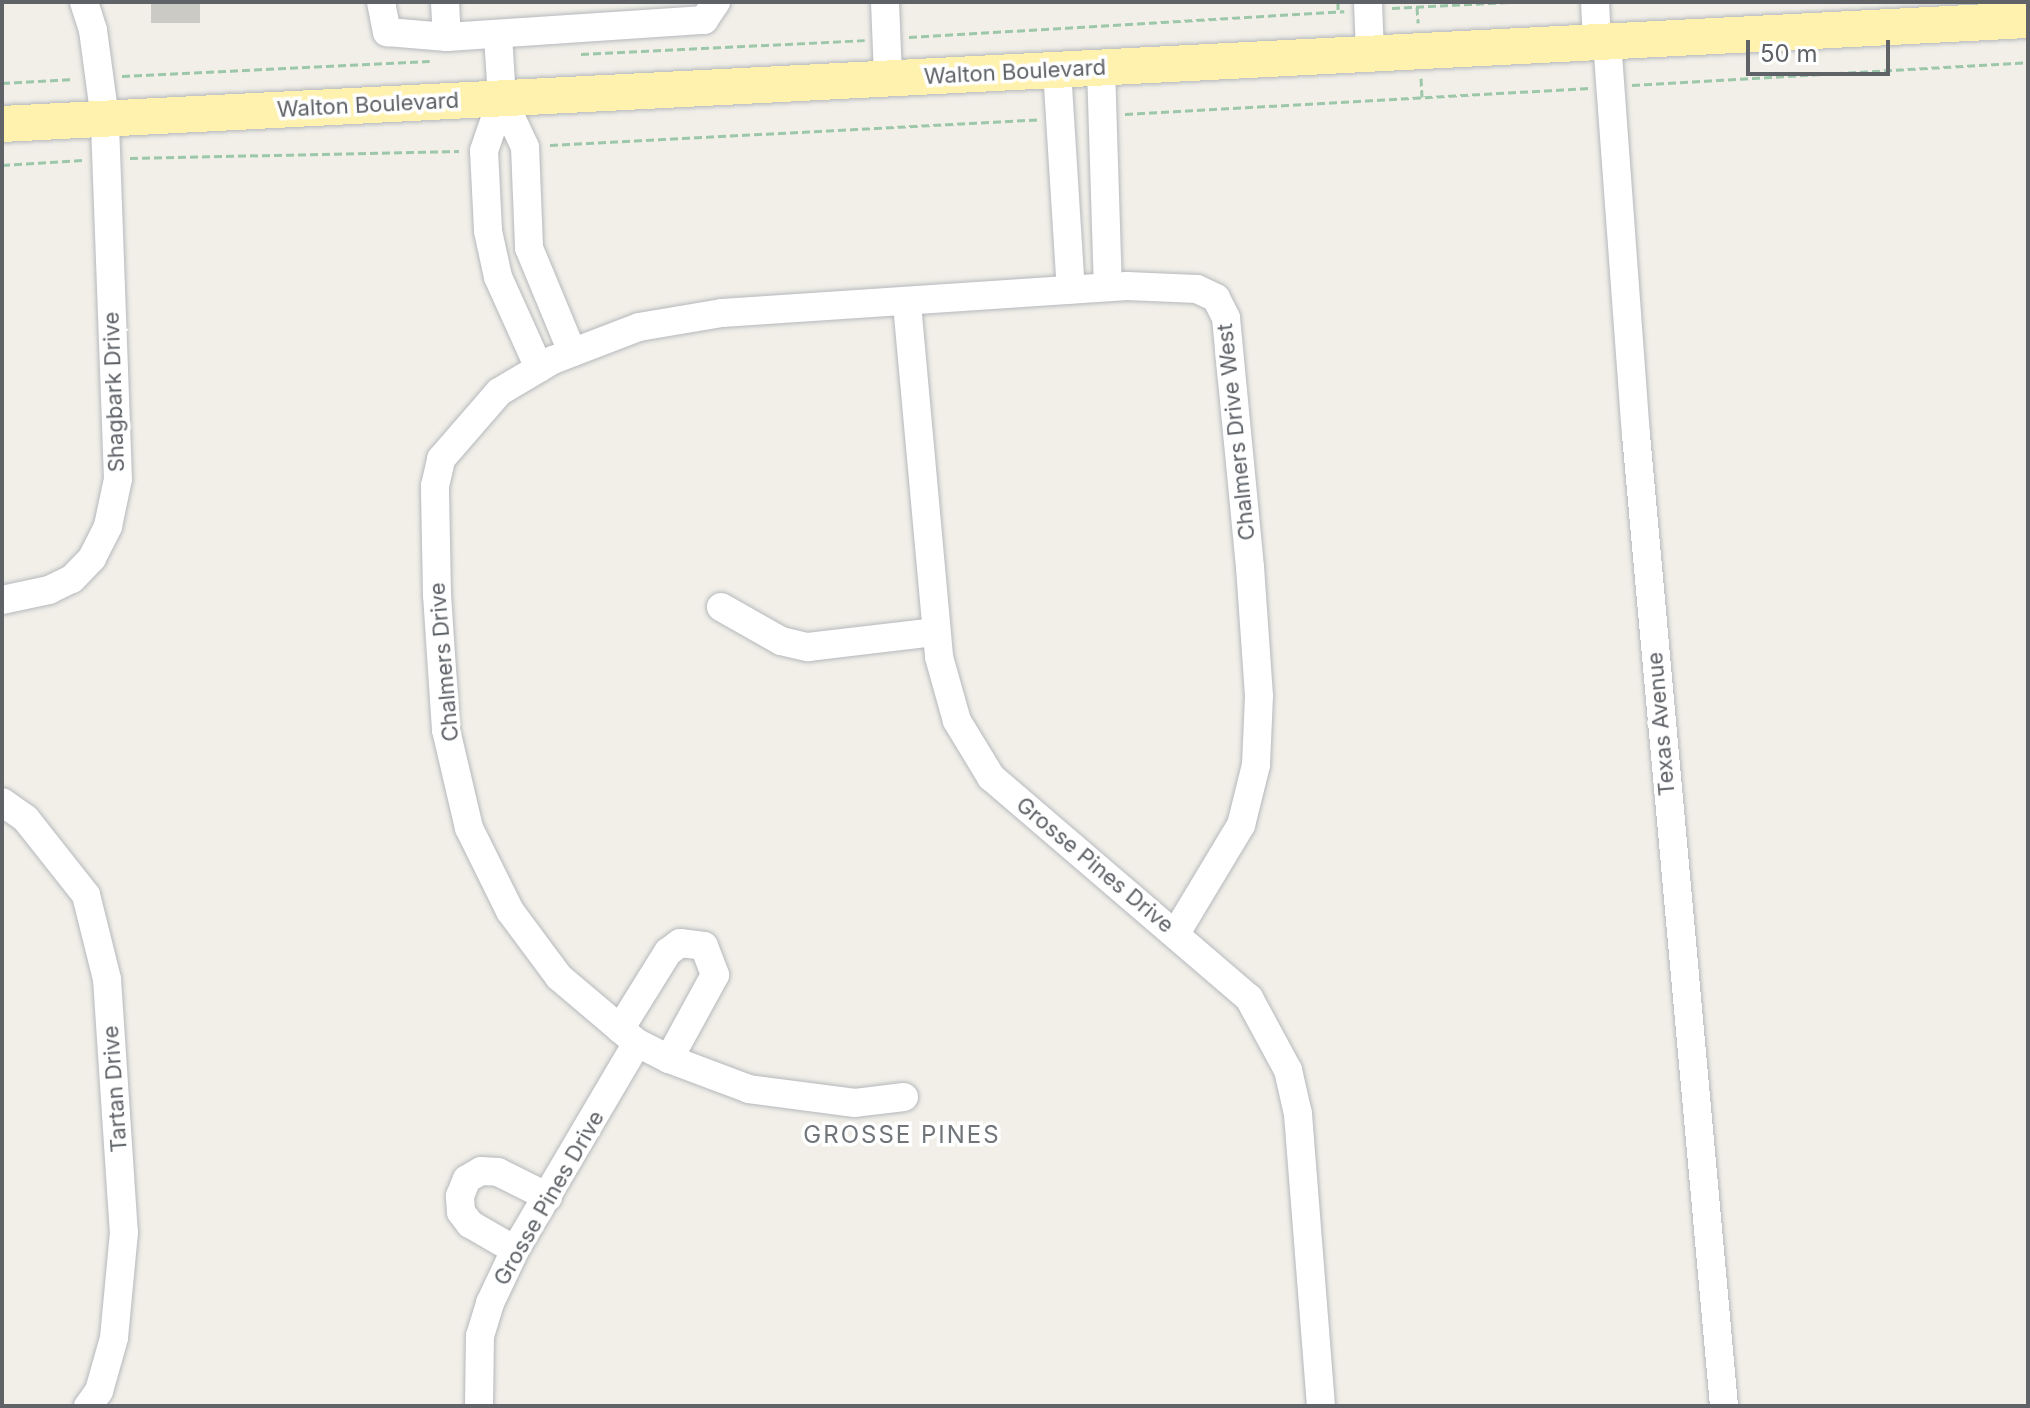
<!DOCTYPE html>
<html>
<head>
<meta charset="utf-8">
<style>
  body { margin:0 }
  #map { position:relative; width:2030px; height:1408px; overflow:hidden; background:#f1efe8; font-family:Inter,sans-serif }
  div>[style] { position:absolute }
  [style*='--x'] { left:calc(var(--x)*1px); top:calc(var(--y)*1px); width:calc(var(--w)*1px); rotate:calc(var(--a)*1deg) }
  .building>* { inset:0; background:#cccac5; transform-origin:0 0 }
  .path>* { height:3px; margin-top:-1.5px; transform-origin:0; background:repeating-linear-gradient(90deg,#9cc7a9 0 8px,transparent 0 12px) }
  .roads { filter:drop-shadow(0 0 2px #b5b8bc) drop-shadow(0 0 2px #b5b8bc) }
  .minor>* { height:28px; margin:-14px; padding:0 14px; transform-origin:14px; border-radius:14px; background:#fff }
  .major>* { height:36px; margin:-18px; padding:0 18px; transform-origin:18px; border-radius:18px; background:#fff2af }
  span { translate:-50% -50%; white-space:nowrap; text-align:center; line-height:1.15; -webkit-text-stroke:7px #fff; paint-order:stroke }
  .street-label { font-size:22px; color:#5f6368 }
  .neighbourhood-label { font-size:24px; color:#70757a; letter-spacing:2px }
  .frame { position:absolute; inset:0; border:4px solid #5f6368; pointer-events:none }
  .scale { position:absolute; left:1746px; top:40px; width:144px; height:36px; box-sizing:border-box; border:4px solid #5f6368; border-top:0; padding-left:10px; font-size:24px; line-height:28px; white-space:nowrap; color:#5f6368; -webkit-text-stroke:6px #fff; paint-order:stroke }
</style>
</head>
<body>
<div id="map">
  <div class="building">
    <div style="left:151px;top:2px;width:49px;height:21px"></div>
  </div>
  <div class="path">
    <div style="--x:1338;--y:2;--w:9;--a:90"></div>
    <div style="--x:1417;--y:7;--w:16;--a:86"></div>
    <div style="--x:1392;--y:8;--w:117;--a:-2.9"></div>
    <div style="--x:909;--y:37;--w:436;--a:-3.4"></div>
    <div style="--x:581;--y:54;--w:284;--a:-2.8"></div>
    <div style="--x:122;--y:76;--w:308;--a:-2.8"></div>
    <div style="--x:1421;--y:78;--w:19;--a:87"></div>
    <div style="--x:2;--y:83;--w:72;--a:-3.2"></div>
    <div style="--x:1632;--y:85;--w:397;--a:-3.3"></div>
    <div style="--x:1125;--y:114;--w:465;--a:-3.2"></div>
    <div style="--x:550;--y:145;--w:489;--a:-3"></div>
    <div style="--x:130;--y:158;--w:329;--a:-1.2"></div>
    <div style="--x:2;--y:165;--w:81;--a:-3.5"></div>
  </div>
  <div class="roads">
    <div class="minor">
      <div style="--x:381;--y:2;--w:31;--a:79"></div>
      <div style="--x:387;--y:32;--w:60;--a:4.8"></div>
      <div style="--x:447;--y:37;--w:258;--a:-3.8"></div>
      <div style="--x:704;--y:20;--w:22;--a:-56"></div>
      <div style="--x:445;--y:2;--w:35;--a:87"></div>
      <div style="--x:885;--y:2;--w:76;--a:87.7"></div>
      <div style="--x:1368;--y:2;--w:53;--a:87.8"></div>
      <div style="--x:1595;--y:2;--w:40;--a:87.1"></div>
      <div style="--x:498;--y:36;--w:62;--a:86.3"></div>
      <div style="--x:502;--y:98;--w:54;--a:64.9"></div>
      <div style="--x:525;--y:147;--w:101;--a:87.7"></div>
      <div style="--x:529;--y:248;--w:113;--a:67.5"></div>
      <div style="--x:1607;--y:41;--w:395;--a:85.8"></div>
      <div style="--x:1636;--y:435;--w:975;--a:84.82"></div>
      <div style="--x:1101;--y:68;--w:219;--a:88.2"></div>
      <div style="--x:1057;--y:70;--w:220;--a:86.4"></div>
      <div style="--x:502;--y:98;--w:56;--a:108.8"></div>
      <div style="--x:484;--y:151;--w:80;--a:87.1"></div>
      <div style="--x:488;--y:231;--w:47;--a:77.7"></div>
      <div style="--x:498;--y:277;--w:100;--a:65.7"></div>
      <div style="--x:907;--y:304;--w:354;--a:84.8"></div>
      <div style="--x:939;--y:657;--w:66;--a:74.3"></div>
      <div style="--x:957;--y:721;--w:66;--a:58.7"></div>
      <div style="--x:991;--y:777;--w:340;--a:40.6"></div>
      <div style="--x:1249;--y:998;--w:82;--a:61.6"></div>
      <div style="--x:1288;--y:1070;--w:45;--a:77.2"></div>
      <div style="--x:1298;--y:1114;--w:293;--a:85.5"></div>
      <div style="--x:2;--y:600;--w:48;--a:-12"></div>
      <div style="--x:49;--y:590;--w:25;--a:-26"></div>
      <div style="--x:72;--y:579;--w:29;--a:-46"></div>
      <div style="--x:92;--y:558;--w:36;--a:-63"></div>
      <div style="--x:108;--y:526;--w:48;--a:-78"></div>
      <div style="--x:118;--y:479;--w:360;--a:-92.1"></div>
      <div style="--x:105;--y:119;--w:90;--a:-97.7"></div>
      <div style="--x:93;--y:30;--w:29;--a:-108"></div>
      <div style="--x:721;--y:607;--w:69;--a:29.5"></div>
      <div style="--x:781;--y:641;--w:28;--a:13"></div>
      <div style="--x:808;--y:647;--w:129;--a:-6.7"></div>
      <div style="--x:2;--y:802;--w:29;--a:35"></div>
      <div style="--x:26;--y:819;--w:97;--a:51.7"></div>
      <div style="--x:86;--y:895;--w:87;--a:76"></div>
      <div style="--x:107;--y:979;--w:254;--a:86.2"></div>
      <div style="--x:124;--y:1232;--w:106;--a:95.4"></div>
      <div style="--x:114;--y:1338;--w:55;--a:105.8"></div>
      <div style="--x:99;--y:1391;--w:19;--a:126"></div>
      <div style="--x:620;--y:1029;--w:91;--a:-58.1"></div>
      <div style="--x:668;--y:952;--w:15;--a:-37"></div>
      <div style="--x:680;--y:943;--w:24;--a:7"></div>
      <div style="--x:704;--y:946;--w:31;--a:69"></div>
      <div style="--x:715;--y:975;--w:96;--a:118.7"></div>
      <div style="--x:904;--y:1097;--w:49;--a:173"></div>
      <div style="--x:855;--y:1103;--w:107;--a:-172.5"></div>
      <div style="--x:749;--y:1089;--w:85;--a:-159.4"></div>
      <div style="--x:669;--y:1059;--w:36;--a:-153"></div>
      <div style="--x:637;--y:1043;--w:102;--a:-139.8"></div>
      <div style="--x:559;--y:977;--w:82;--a:-126.6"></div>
      <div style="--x:510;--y:911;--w:93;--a:-116.3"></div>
      <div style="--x:469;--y:828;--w:101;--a:-103.2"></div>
      <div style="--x:446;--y:730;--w:135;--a:-93.8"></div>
      <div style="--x:437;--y:595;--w:109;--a:-91.1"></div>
      <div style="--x:435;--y:486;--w:28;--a:-77"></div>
      <div style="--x:441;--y:459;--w:89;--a:-49.1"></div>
      <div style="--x:499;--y:392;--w:63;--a:-30.7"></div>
      <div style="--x:553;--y:360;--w:92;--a:-21"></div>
      <div style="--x:639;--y:327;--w:84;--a:-9.6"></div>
      <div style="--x:722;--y:313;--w:406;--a:-3.8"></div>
      <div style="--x:1127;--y:286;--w:70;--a:2.5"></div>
      <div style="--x:1197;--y:289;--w:21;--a:25"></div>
      <div style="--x:1216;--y:298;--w:22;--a:63"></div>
      <div style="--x:1226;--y:318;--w:250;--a:84.5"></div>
      <div style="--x:1250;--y:567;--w:129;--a:86"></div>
      <div style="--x:1259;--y:696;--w:69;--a:92.5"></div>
      <div style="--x:1256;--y:765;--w:62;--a:104"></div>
      <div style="--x:1241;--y:825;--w:126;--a:121"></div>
      <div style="--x:515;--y:1250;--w:52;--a:-150"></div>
      <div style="--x:470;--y:1224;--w:15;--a:-127"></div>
      <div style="--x:461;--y:1212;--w:16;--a:-94"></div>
      <div style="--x:460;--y:1196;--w:18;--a:-68"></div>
      <div style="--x:467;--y:1179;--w:16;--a:-30"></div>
      <div style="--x:481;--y:1171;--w:17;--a:3"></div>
      <div style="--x:498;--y:1172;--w:56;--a:26.6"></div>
      <div style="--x:479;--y:1406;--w:70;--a:-89.2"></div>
      <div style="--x:480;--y:1336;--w:34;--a:-73"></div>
      <div style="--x:490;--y:1303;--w:59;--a:-64.7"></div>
      <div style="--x:515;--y:1250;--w:240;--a:-59.5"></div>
    </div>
    <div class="major">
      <div style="--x:2;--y:124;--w:2029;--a:-2.94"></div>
    </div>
  </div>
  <div class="street-label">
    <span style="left:1015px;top:72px;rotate:-3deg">Walton Boulevard</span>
    <span style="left:368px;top:105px;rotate:-3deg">Walton Boulevard</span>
    <span style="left:114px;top:392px;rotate:-92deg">Shagbark Drive</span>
    <span style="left:1236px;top:432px;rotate:-96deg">Chalmers Drive West</span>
    <span style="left:444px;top:662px;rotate:-95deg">Chalmers Drive</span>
    <span style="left:1661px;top:724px;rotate:-95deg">Texas Avenue</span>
    <span style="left:1095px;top:865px;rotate:40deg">Grosse Pines Drive</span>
    <span style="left:115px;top:1089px;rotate:-94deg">Tartan Drive</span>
    <span style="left:549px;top:1198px;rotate:-60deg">Grosse Pines Drive</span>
  </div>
  <div class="neighbourhood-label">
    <span style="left:902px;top:1135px">GROSSE PINES</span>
  </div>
  <div class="frame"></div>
  <div class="scale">50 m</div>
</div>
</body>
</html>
